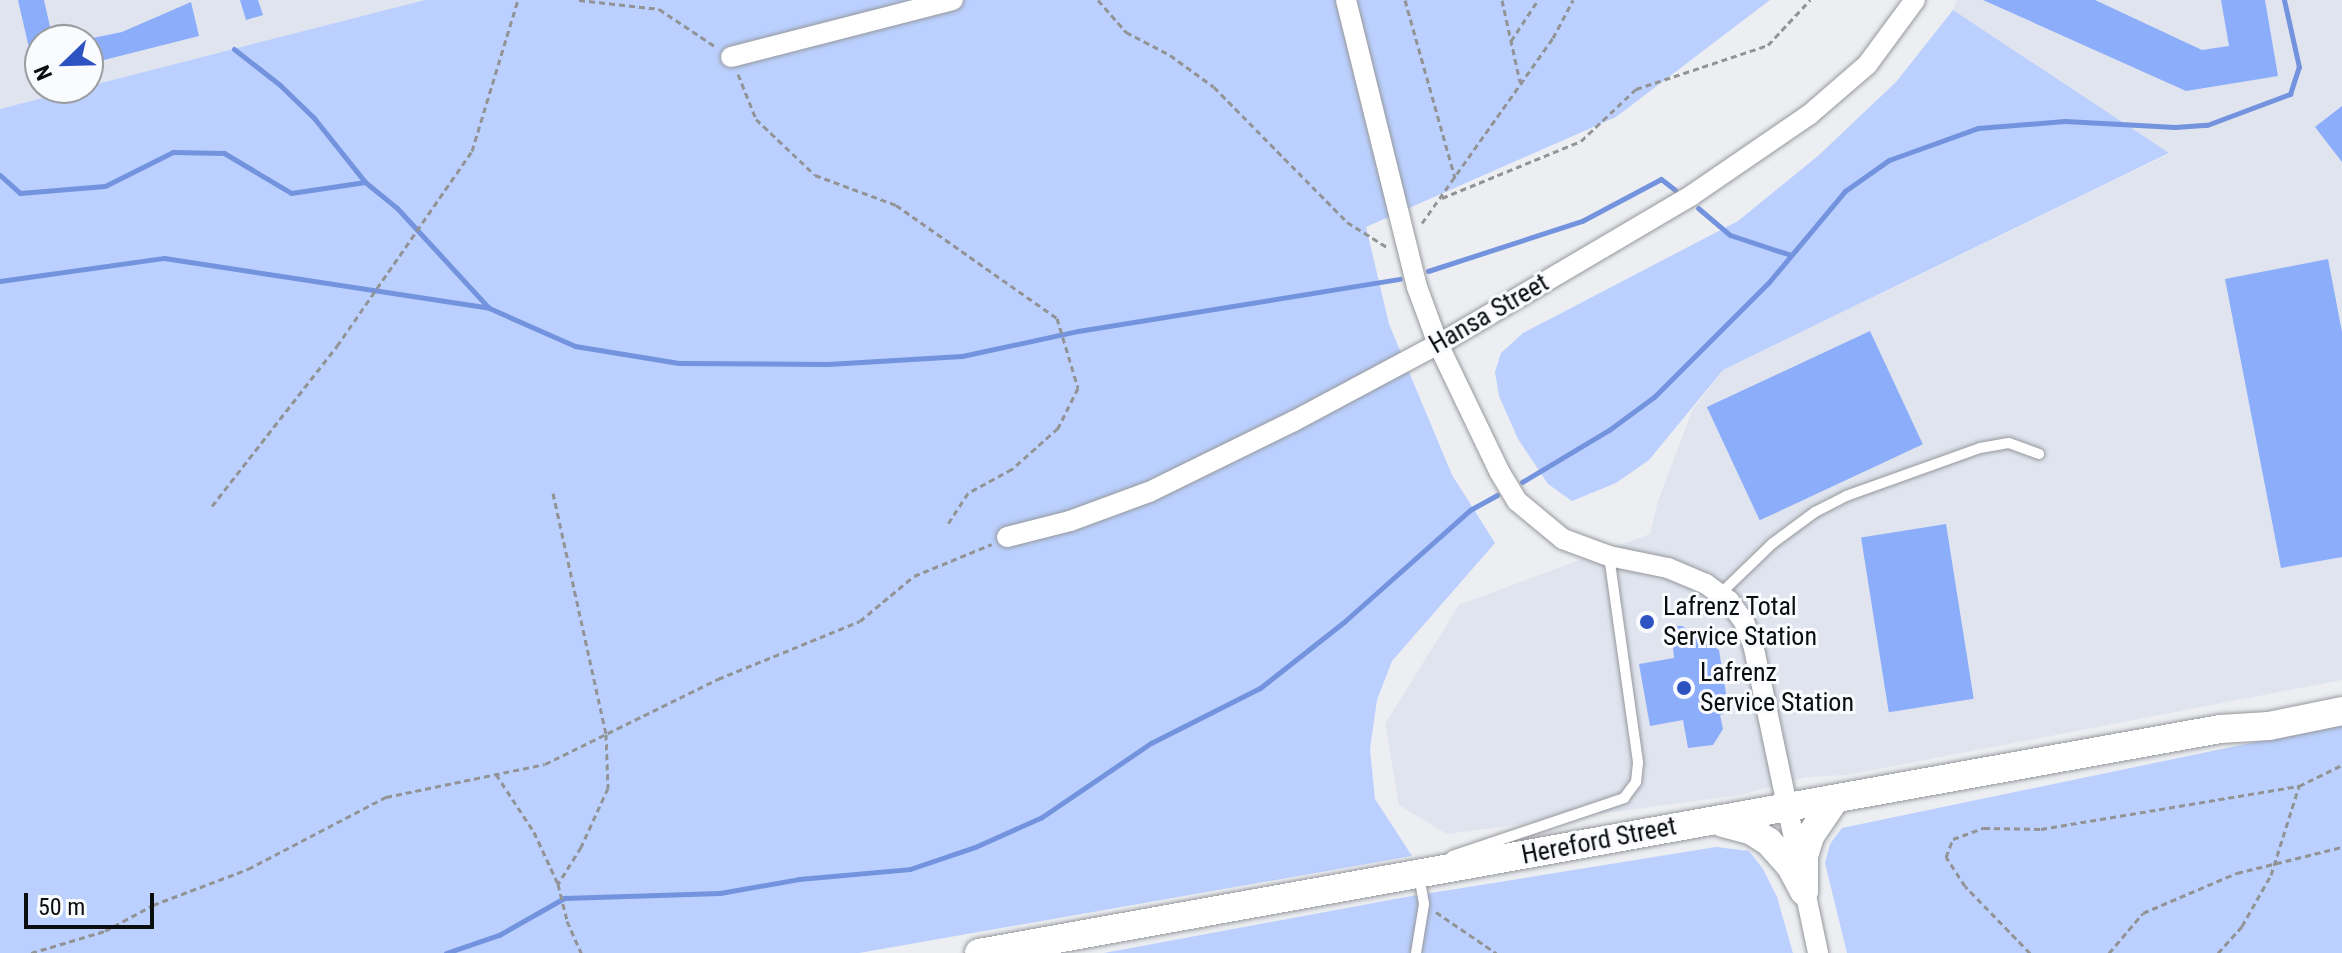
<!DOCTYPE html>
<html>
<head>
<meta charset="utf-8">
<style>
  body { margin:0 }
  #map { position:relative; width:2342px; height:953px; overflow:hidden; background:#eceef2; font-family:"Roboto Condensed",sans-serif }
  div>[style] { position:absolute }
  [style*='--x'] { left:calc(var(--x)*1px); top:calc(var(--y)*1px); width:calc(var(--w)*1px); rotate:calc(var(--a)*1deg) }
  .built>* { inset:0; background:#dfe4ef }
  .green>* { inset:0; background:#bbd0fe }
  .stream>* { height:5px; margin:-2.5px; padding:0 2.5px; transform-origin:2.5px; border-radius:2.5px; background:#7393de }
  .building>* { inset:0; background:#8cadfa; transform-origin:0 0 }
  .path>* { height:3px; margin-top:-1.5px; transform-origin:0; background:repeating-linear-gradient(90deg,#919395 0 6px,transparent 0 10px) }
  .roads { filter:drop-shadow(0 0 2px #96989c) drop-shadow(0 0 2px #96989c) }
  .lane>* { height:10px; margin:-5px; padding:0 5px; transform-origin:5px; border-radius:5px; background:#fff }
  .street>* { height:20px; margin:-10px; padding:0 10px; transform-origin:10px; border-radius:10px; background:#fff }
  .secondary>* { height:28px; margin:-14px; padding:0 14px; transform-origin:14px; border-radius:14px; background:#fff }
  .dots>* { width:22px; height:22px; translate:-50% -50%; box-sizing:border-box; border:4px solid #fafbff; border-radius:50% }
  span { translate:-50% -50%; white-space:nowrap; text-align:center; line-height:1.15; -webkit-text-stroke:6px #fafbff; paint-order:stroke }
  .street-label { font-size:26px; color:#0c0d0e }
  .poi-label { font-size:26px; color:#0c0d0e }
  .left { translate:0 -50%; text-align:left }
  .north { position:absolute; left:24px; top:24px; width:80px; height:80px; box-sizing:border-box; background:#fafbff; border:2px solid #9b9c9f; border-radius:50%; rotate:247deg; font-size:22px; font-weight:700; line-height:32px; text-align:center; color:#0c0d0e }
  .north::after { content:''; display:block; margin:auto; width:28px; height:36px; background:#2d53c3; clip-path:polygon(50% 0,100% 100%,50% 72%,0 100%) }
  .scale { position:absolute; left:24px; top:893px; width:130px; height:36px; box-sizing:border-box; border:4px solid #0c0d0e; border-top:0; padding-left:10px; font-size:24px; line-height:28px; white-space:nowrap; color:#0c0d0e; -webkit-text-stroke:6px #fafbff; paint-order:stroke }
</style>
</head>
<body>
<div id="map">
  <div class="built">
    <div style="clip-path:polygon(evenodd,0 0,425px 0,0 112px,0 0,40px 40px,88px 40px,88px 88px,40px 88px,40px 40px)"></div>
    <div style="clip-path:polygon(1957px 0,2342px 0,2342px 680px,1847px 775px,1807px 777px,1740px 795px,1447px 834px,1399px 805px,1385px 724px,1459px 605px,1650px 534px,1658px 501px,1692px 411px,1723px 370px,2169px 154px,1953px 10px)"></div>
  </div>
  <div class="green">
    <div style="clip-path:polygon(425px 0,1770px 0,1616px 117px,1366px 227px,1389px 324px,1452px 475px,1495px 543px,1392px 661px,1377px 700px,1370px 749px,1375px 799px,1412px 856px,859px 953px,0 953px,0 109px)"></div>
    <div style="clip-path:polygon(1953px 10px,2169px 153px,1723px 370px,1649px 460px,1616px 483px,1572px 501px,1548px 484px,1518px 439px,1499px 396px,1495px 372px,1501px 353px,1523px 333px,1738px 221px,1819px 155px,1896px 82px)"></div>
    <div style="clip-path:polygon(2342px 724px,2342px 953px,1847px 953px,1825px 863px,1830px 844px,1842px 828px)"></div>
    <div style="clip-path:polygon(1716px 847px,1749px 851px,1763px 869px,1777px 897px,1793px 953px,1104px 953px,1406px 897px)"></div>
  </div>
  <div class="stream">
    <div style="--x:234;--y:49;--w:58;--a:38"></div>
    <div style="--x:280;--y:85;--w:47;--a:44.1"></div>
    <div style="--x:314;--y:118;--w:82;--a:51.4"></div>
    <div style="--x:365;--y:182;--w:41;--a:39.1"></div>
    <div style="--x:397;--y:208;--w:134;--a:47.4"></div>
    <div style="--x:0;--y:175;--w:27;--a:42"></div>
    <div style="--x:20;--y:193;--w:85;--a:-4.7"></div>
    <div style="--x:105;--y:186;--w:76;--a:-26.6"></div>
    <div style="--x:173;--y:152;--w:51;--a:1.1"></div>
    <div style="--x:224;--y:153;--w:78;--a:30.8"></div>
    <div style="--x:291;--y:193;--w:75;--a:-8.5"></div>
    <div style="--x:1698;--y:208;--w:42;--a:40.2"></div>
    <div style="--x:1730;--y:235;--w:64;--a:18.2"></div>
    <div style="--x:1428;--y:271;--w:162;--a:-18"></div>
    <div style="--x:1582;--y:221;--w:89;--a:-28"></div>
    <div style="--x:1661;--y:179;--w:18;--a:38"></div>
    <div style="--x:0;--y:281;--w:166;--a:-8"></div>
    <div style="--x:164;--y:258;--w:329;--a:8.7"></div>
    <div style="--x:489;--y:308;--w:94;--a:23.8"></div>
    <div style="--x:575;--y:346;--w:105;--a:9.3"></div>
    <div style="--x:679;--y:363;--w:149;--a:0.4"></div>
    <div style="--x:828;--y:364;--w:134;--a:-3.4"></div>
    <div style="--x:962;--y:356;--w:119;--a:-12.2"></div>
    <div style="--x:1078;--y:331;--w:326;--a:-9.2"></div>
    <div style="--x:1522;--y:482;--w:101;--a:-30.9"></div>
    <div style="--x:1609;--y:430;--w:56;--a:-36.3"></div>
    <div style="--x:1654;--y:397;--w:163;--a:-45"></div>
    <div style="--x:1769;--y:282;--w:119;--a:-50.1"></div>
    <div style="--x:1845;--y:191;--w:54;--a:-35.2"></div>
    <div style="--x:1889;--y:160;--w:95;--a:-19.8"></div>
    <div style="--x:1978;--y:128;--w:87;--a:-4.6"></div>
    <div style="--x:2065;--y:121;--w:110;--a:3.1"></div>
    <div style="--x:2175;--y:127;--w:32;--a:-4"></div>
    <div style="--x:2207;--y:125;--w:89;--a:-20.5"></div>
    <div style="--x:2290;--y:94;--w:28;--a:-72"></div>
    <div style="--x:2299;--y:67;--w:69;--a:-102.6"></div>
    <div style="--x:446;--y:953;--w:56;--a:-18.8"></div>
    <div style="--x:499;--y:935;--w:75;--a:-29.6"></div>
    <div style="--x:564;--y:898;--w:156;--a:-1.8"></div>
    <div style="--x:720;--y:893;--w:80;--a:-10"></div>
    <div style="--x:799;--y:879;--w:111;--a:-5.1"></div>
    <div style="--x:910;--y:869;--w:69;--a:-18.7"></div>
    <div style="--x:975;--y:847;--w:73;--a:-24.1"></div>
    <div style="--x:1042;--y:817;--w:132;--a:-34.2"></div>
    <div style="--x:1151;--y:743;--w:122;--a:-26.8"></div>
    <div style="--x:1260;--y:688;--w:108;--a:-38.2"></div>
    <div style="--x:1345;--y:621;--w:167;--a:-41.6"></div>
    <div style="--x:1470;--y:510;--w:31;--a:-29"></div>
  </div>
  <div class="building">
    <div style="clip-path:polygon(18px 0,44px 0,53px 40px,40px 40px,40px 69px,34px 70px)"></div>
    <div style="clip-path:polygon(240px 0,258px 0,263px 15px,246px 20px)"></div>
    <div style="clip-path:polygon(1983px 0,2095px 0,2202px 50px,2229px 46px,2221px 0,2265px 0,2278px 76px,2186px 91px)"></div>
    <div style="clip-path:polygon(191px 2px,199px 36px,88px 64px,88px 39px,122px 32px)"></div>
    <div style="clip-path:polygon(2342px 106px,2342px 162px,2315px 127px)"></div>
    <div style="clip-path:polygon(2328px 259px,2342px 332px,2342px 557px,2281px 568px,2225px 279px)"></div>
    <div style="left:1870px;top:331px;width:125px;height:180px;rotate:65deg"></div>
    <div style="left:1946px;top:524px;width:177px;height:86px;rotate:81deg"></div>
    <div style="clip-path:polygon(1671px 626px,1682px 626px,1719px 650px,1729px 712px,1720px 715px,1723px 729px,1713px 745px,1688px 748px,1683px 720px,1650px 726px,1639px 664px,1674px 658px)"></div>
  </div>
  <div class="path">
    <div style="--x:579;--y:0;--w:81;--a:6.4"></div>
    <div style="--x:659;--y:9;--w:69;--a:33.7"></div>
    <div style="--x:1098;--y:0;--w:43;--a:48.8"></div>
    <div style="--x:1126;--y:32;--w:50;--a:27.6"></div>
    <div style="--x:1170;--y:55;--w:54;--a:36"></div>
    <div style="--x:1214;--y:87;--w:190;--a:45.4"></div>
    <div style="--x:1347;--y:222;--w:47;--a:32"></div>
    <div style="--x:1405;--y:0;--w:185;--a:74.3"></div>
    <div style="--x:1502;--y:0;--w:84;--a:77.6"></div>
    <div style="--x:1511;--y:41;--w:49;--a:-56.6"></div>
    <div style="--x:738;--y:74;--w:48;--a:68.2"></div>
    <div style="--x:756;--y:119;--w:81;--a:43.5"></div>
    <div style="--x:815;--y:175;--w:86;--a:20.3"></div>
    <div style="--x:896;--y:205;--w:197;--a:35.1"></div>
    <div style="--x:1057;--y:318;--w:73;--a:73.3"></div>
    <div style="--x:1078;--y:388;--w:45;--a:116.6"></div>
    <div style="--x:1058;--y:428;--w:62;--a:138.3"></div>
    <div style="--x:1012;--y:469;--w:50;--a:151.4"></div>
    <div style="--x:968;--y:493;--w:37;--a:123"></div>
    <div style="--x:1442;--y:198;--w:150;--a:-22.3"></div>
    <div style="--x:1581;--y:141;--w:76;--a:-43.4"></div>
    <div style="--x:1636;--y:89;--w:139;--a:-18.4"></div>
    <div style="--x:1768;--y:45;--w:62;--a:-47"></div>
    <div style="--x:1422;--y:223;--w:227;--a:-54.7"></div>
    <div style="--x:1553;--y:38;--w:43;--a:-62.2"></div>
    <div style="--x:553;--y:493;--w:247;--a:77.6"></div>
    <div style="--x:606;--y:734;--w:54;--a:87.9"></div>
    <div style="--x:608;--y:788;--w:65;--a:114.6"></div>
    <div style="--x:581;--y:847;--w:44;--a:121.9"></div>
    <div style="--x:212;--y:506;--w:203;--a:-52"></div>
    <div style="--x:337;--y:346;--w:237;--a:-55.3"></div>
    <div style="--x:472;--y:151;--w:158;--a:-73.1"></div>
    <div style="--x:496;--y:774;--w:69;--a:56.8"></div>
    <div style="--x:534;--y:832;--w:57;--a:65.2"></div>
    <div style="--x:558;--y:884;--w:38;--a:76"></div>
    <div style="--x:567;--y:921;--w:35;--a:66"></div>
    <div style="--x:1436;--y:912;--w:73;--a:34.3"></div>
    <div style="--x:31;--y:953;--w:77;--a:-16.6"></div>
    <div style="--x:105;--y:931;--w:55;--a:-28.4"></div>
    <div style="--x:153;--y:905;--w:102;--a:-20.8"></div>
    <div style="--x:248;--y:869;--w:156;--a:-27.6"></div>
    <div style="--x:386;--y:797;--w:162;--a:-11.7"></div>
    <div style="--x:545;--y:764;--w:193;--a:-26.2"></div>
    <div style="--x:718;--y:679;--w:153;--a:-22.2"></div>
    <div style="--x:860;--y:621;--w:70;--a:-39.8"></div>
    <div style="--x:914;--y:576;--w:84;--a:-22.3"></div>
    <div style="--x:2030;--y:953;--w:93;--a:-134.1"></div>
    <div style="--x:1965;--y:886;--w:35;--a:-123"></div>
    <div style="--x:1946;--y:857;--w:19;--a:-69"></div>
    <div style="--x:1953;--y:839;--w:33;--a:-20"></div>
    <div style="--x:1984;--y:828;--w:57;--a:1"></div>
    <div style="--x:2041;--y:829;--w:262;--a:-9.5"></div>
    <div style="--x:2109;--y:953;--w:52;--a:-49.6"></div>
    <div style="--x:2143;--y:913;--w:102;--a:-23.1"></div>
    <div style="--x:2237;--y:873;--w:108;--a:-13.9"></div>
    <div style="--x:2218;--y:953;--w:36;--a:-48"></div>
    <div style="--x:2242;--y:926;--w:59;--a:-60.4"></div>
    <div style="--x:2271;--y:875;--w:93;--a:-72.5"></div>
    <div style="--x:2299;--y:786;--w:48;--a:-26"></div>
  </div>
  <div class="roads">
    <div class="lane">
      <div style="--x:1720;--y:594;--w:74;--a:-43.9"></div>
      <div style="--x:1773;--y:543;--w:52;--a:-36.4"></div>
      <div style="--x:1815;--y:512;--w:35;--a:-27"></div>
      <div style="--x:1846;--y:496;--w:142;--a:-19.7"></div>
      <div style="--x:1980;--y:448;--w:29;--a:-10"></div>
      <div style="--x:2009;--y:443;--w:32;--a:20"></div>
      <div style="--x:1452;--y:856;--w:182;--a:-18.6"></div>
      <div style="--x:1624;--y:798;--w:20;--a:-53"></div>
      <div style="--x:1636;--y:782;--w:20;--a:-84"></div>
      <div style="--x:1638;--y:762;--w:208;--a:-98"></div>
      <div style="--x:1416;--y:953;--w:50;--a:-80.7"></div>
      <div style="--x:1424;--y:904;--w:28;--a:-100"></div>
    </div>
    <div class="street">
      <div style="--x:1346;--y:0;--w:296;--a:76.1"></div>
      <div style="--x:1417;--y:287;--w:61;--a:69.8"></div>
      <div style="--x:1438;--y:344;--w:141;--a:64.3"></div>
      <div style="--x:1499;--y:471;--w:35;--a:59"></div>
      <div style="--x:1517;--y:501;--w:60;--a:39.6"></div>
      <div style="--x:1563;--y:539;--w:49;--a:20.3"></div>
      <div style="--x:1609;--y:556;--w:60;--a:11.5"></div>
      <div style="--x:1668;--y:568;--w:41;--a:22.8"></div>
      <div style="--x:1706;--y:584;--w:29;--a:36"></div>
      <div style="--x:1729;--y:601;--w:26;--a:54"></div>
      <div style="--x:1744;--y:622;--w:24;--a:68"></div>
      <div style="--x:1753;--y:644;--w:316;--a:78.1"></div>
      <div style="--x:731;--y:57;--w:229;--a:-14.4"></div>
      <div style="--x:1007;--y:537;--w:65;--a:-14.3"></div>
      <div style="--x:1070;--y:521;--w:84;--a:-20.2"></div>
      <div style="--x:1149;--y:492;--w:161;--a:-26.1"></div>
      <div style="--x:1294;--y:421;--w:172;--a:-28.1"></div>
      <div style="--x:1446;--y:340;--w:286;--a:-30.5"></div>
      <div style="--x:1692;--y:195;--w:142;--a:-34.4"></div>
      <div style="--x:1809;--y:115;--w:77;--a:-40.8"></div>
      <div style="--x:1867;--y:65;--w:81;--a:-53.6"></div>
    </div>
    <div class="secondary">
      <div style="--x:1723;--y:823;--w:28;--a:15"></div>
      <div style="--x:1750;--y:830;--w:22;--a:32"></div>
      <div style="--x:1769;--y:842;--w:31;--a:48"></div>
      <div style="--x:1790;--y:865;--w:30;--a:62"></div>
      <div style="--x:1804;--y:890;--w:34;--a:-90"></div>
      <div style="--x:1804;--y:856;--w:21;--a:-73"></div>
      <div style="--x:1810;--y:836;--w:41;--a:-55.9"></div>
      <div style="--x:979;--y:953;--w:1261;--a:-10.23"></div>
      <div style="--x:2220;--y:729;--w:49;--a:-3.5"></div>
      <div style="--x:2269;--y:726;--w:75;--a:-11.6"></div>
    </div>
  </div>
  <div class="dots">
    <div style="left:1647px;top:622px;background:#2d53c3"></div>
    <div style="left:1684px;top:688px;background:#2d53c3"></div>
  </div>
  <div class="street-label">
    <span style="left:1489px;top:314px;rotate:-30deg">Hansa Street</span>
    <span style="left:1599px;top:841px;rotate:-11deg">Hereford Street</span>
  </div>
  <div class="poi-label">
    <span class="left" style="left:1663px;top:622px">Lafrenz Total<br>Service Station</span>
    <span class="left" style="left:1700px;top:688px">Lafrenz<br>Service Station</span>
  </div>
  <div class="north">N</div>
  <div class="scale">50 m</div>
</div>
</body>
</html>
